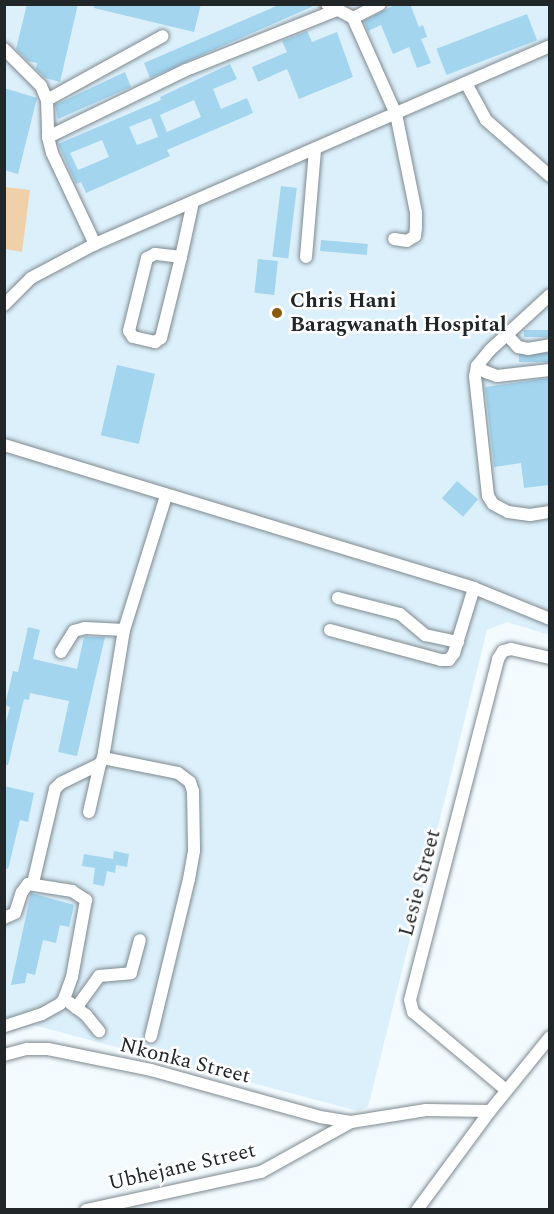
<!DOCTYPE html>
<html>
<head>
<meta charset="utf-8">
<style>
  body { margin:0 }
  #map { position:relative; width:554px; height:1214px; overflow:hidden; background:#f3fbff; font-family:Spectral,serif }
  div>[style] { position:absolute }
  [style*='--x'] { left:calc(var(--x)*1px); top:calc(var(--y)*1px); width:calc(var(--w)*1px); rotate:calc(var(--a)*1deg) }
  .built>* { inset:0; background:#dcf0fb }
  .green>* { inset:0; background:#f0d0a9 }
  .building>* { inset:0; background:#a3d5ef; transform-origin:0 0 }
  .roads { filter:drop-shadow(0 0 2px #7e898f) drop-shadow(0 0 2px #7e898f) }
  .minor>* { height:12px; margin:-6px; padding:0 6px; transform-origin:6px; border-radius:6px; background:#fff }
  .dots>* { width:16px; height:16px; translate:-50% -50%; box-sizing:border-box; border:3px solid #fff; border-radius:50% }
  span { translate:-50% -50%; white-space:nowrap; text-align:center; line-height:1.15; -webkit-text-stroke:5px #fff; paint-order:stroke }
  .poi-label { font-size:21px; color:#212628; font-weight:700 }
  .left { translate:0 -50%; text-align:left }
  .street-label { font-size:21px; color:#212628 }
  .frame { position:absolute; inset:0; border:6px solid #212628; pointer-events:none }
</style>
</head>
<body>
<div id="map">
  <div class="built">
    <div style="clip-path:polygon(5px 5px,549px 5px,549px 635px,507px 622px,487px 630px,368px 1107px,358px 1111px,33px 1025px,5px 1033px)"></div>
  </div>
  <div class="green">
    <div style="clip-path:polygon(5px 187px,30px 190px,22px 252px,5px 249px)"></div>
  </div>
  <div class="building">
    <div style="clip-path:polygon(27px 4px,78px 4px,60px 82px,45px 78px,36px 69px,37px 63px,28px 61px,16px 49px)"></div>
    <div style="clip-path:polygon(94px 4px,201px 4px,194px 32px,94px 8px)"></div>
    <div style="clip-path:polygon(281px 4px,318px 4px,150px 78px,144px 63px)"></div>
    <div style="clip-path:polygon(396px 4px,410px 4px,419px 27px,423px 25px,427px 37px,421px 39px,431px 63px,417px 68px,409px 47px,393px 54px,381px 25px,368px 31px,364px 21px)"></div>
    <div style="left:527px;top:14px;width:28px;height:97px;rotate:69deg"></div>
    <div style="clip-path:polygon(307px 31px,312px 42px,337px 32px,353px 77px,299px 99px,287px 69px,258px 82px,252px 67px,287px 52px,282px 41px)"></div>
    <div style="clip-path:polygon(evenodd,230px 64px,237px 79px,213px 89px,221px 109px,247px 98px,253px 113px,167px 150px,170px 156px,86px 193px,81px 182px,76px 184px,58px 144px,161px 100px,160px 97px,230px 64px,194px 100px,201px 117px,167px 132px,160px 115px,194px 100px,230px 64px,151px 118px,158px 137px,137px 145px,129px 127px,151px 118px,230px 64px,102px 140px,109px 157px,78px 170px,70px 153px,102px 140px)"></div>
    <div style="clip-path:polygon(125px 72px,131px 87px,58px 119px,55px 105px)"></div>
    <div style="clip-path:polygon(4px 88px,37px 98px,18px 174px,4px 170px)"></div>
    <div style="left:281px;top:186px;width:16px;height:71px;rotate:7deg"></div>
    <div style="left:321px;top:240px;width:47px;height:11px;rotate:5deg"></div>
    <div style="left:258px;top:259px;width:20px;height:34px;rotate:6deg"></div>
    <div style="left:549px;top:330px;width:7px;height:25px;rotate:90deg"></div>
    <div style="left:549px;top:353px;width:9px;height:30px;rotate:90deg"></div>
    <div style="left:117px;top:365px;width:39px;height:72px;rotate:13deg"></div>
    <div style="clip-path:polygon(549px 378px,549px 485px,524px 488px,521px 463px,494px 467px,485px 387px)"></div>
    <div style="left:457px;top:481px;width:28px;height:23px;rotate:41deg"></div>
    <div style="clip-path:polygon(28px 627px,40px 630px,33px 659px,77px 669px,84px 637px,105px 637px,77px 756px,58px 752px,69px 701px,30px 693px,29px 700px,24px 699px,8px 765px,4px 765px,4px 729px,10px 707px,5px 705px,13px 671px,18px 672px)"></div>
    <div style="clip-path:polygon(4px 786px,34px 793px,28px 822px,20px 820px,8px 869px,4px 868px)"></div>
    <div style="clip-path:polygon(114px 851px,129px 854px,127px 867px,116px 865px,115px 873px,107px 871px,104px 886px,93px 884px,95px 868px,82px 866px,84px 854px,113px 859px)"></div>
    <div style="clip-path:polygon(31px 893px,74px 905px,69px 927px,60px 925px,56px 943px,43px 940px,35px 975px,27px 973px,25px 983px,11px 985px)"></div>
  </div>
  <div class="roads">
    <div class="minor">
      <div style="--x:327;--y:4;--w:30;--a:28"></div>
      <div style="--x:353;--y:18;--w:105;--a:65.9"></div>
      <div style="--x:396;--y:114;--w:100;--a:78.5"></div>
      <div style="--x:416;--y:212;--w:16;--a:90"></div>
      <div style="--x:416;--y:228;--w:8;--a:97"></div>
      <div style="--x:415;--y:236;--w:9;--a:148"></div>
      <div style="--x:407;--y:241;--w:13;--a:-171"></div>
      <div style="--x:353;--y:18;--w:30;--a:-27"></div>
      <div style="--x:4;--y:49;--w:52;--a:45"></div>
      <div style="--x:41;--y:86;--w:15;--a:67"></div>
      <div style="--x:47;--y:100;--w:37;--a:88"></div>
      <div style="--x:48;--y:137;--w:16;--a:76"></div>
      <div style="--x:52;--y:153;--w:101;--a:64.7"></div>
      <div style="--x:466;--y:83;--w:42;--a:61.6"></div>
      <div style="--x:486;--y:120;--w:85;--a:41.2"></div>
      <div style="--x:47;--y:100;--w:132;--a:-28.9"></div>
      <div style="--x:48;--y:137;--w:153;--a:-25.9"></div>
      <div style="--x:186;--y:70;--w:162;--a:-21.7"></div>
      <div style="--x:181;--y:257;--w:26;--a:-173"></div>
      <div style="--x:155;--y:254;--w:9;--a:153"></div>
      <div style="--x:147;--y:258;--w:75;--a:103.9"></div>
      <div style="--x:129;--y:331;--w:7;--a:56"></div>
      <div style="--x:133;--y:337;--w:23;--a:13"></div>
      <div style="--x:155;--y:342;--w:7;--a:-34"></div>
      <div style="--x:161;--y:338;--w:83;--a:-76.1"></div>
      <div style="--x:181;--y:257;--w:56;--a:-77.7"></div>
      <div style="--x:306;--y:257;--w:108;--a:-85.2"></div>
      <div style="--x:550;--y:295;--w:81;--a:137.5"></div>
      <div style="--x:490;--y:350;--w:21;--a:129"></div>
      <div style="--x:477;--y:366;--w:10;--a:101"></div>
      <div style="--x:475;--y:376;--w:121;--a:83.8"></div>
      <div style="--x:488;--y:496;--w:9;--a:58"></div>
      <div style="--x:493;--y:504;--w:17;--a:28"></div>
      <div style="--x:508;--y:512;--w:22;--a:8"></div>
      <div style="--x:530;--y:515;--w:20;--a:-9"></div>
      <div style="--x:4;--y:305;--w:38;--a:-45"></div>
      <div style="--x:31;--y:278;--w:72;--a:-28"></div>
      <div style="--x:95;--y:244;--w:496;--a:-23.5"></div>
      <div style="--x:507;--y:335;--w:16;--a:47"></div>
      <div style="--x:518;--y:347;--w:10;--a:11"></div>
      <div style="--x:528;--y:349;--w:22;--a:-10"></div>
      <div style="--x:477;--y:366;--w:11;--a:34"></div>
      <div style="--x:486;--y:372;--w:12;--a:20"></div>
      <div style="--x:497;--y:376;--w:53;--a:-6.5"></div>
      <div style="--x:4;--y:445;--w:491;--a:16.9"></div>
      <div style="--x:474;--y:588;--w:82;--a:22.2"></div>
      <div style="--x:338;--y:598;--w:64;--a:14.5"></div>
      <div style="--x:400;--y:614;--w:33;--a:40"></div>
      <div style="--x:425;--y:635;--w:34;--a:12"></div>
      <div style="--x:330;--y:630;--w:115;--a:15.1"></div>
      <div style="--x:441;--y:660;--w:8;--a:0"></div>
      <div style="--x:449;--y:660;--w:9;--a:-54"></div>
      <div style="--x:454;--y:653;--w:68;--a:-72.9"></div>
      <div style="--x:61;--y:652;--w:25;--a:-58"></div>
      <div style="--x:74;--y:631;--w:11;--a:-15"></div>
      <div style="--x:85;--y:628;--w:39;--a:3"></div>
      <div style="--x:124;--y:630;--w:140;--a:-72.6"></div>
      <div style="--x:103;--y:758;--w:76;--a:11.3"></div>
      <div style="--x:178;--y:773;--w:15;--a:37"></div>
      <div style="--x:190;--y:782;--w:9;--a:72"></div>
      <div style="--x:193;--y:791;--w:60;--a:89"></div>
      <div style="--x:194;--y:851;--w:28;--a:100"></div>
      <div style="--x:189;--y:879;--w:162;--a:103.6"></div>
      <div style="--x:89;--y:812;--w:49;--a:-77.1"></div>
      <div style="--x:33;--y:883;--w:97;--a:-76.8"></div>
      <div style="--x:55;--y:789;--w:8;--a:-45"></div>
      <div style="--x:61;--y:783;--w:43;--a:-26"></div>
      <div style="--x:100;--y:764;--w:7;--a:-63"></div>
      <div style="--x:103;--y:758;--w:130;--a:-80.7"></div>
      <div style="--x:4;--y:918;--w:12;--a:-24"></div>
      <div style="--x:15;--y:913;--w:22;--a:-72"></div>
      <div style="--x:22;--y:892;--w:10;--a:-53"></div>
      <div style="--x:28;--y:884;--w:45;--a:9"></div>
      <div style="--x:72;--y:891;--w:17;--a:33"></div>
      <div style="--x:86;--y:900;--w:78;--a:100.3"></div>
      <div style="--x:72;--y:977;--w:23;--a:110"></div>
      <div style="--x:64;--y:999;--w:6;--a:129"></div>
      <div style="--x:60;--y:1004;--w:21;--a:151"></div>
      <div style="--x:42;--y:1014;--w:40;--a:162"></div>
      <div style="--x:70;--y:1003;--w:20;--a:37"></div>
      <div style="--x:86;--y:1015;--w:21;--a:51"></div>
      <div style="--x:76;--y:1008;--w:39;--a:-54"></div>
      <div style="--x:99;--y:976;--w:32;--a:-5"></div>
      <div style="--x:131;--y:973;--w:34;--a:-75"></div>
      <div style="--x:4;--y:1055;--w:24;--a:-15"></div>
      <div style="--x:27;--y:1049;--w:21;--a:0"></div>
      <div style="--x:48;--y:1049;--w:105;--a:11.5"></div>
      <div style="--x:151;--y:1070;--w:175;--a:15.5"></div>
      <div style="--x:320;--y:1117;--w:31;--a:9"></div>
      <div style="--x:506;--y:1090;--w:121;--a:-140"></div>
      <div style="--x:413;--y:1012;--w:12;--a:-104"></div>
      <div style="--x:410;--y:1000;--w:352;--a:-75.5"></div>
      <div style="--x:498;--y:659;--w:9;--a:-58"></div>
      <div style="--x:503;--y:651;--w:8;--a:-14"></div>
      <div style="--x:511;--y:649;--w:40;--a:13"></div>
      <div style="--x:86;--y:1210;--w:179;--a:-12.3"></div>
      <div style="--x:261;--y:1172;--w:103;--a:-29.1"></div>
      <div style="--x:351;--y:1122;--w:76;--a:-9.1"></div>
      <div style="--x:426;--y:1110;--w:64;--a:0.9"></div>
      <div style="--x:417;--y:1210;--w:123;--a:-53.6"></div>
      <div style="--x:490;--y:1111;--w:95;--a:-51"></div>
    </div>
  </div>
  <div class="dots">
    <div style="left:277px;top:313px;background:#8c5b05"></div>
  </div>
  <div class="poi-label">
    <span class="left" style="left:290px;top:313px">Chris Hani<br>Baragwanath Hospital</span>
  </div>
  <div class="street-label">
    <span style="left:420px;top:883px;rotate:-75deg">Lesie Street</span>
    <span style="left:185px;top:1061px;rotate:14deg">Nkonka Street</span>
    <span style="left:182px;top:1167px;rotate:-13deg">Ubhejane Street</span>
  </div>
  <div class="frame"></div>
</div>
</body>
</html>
